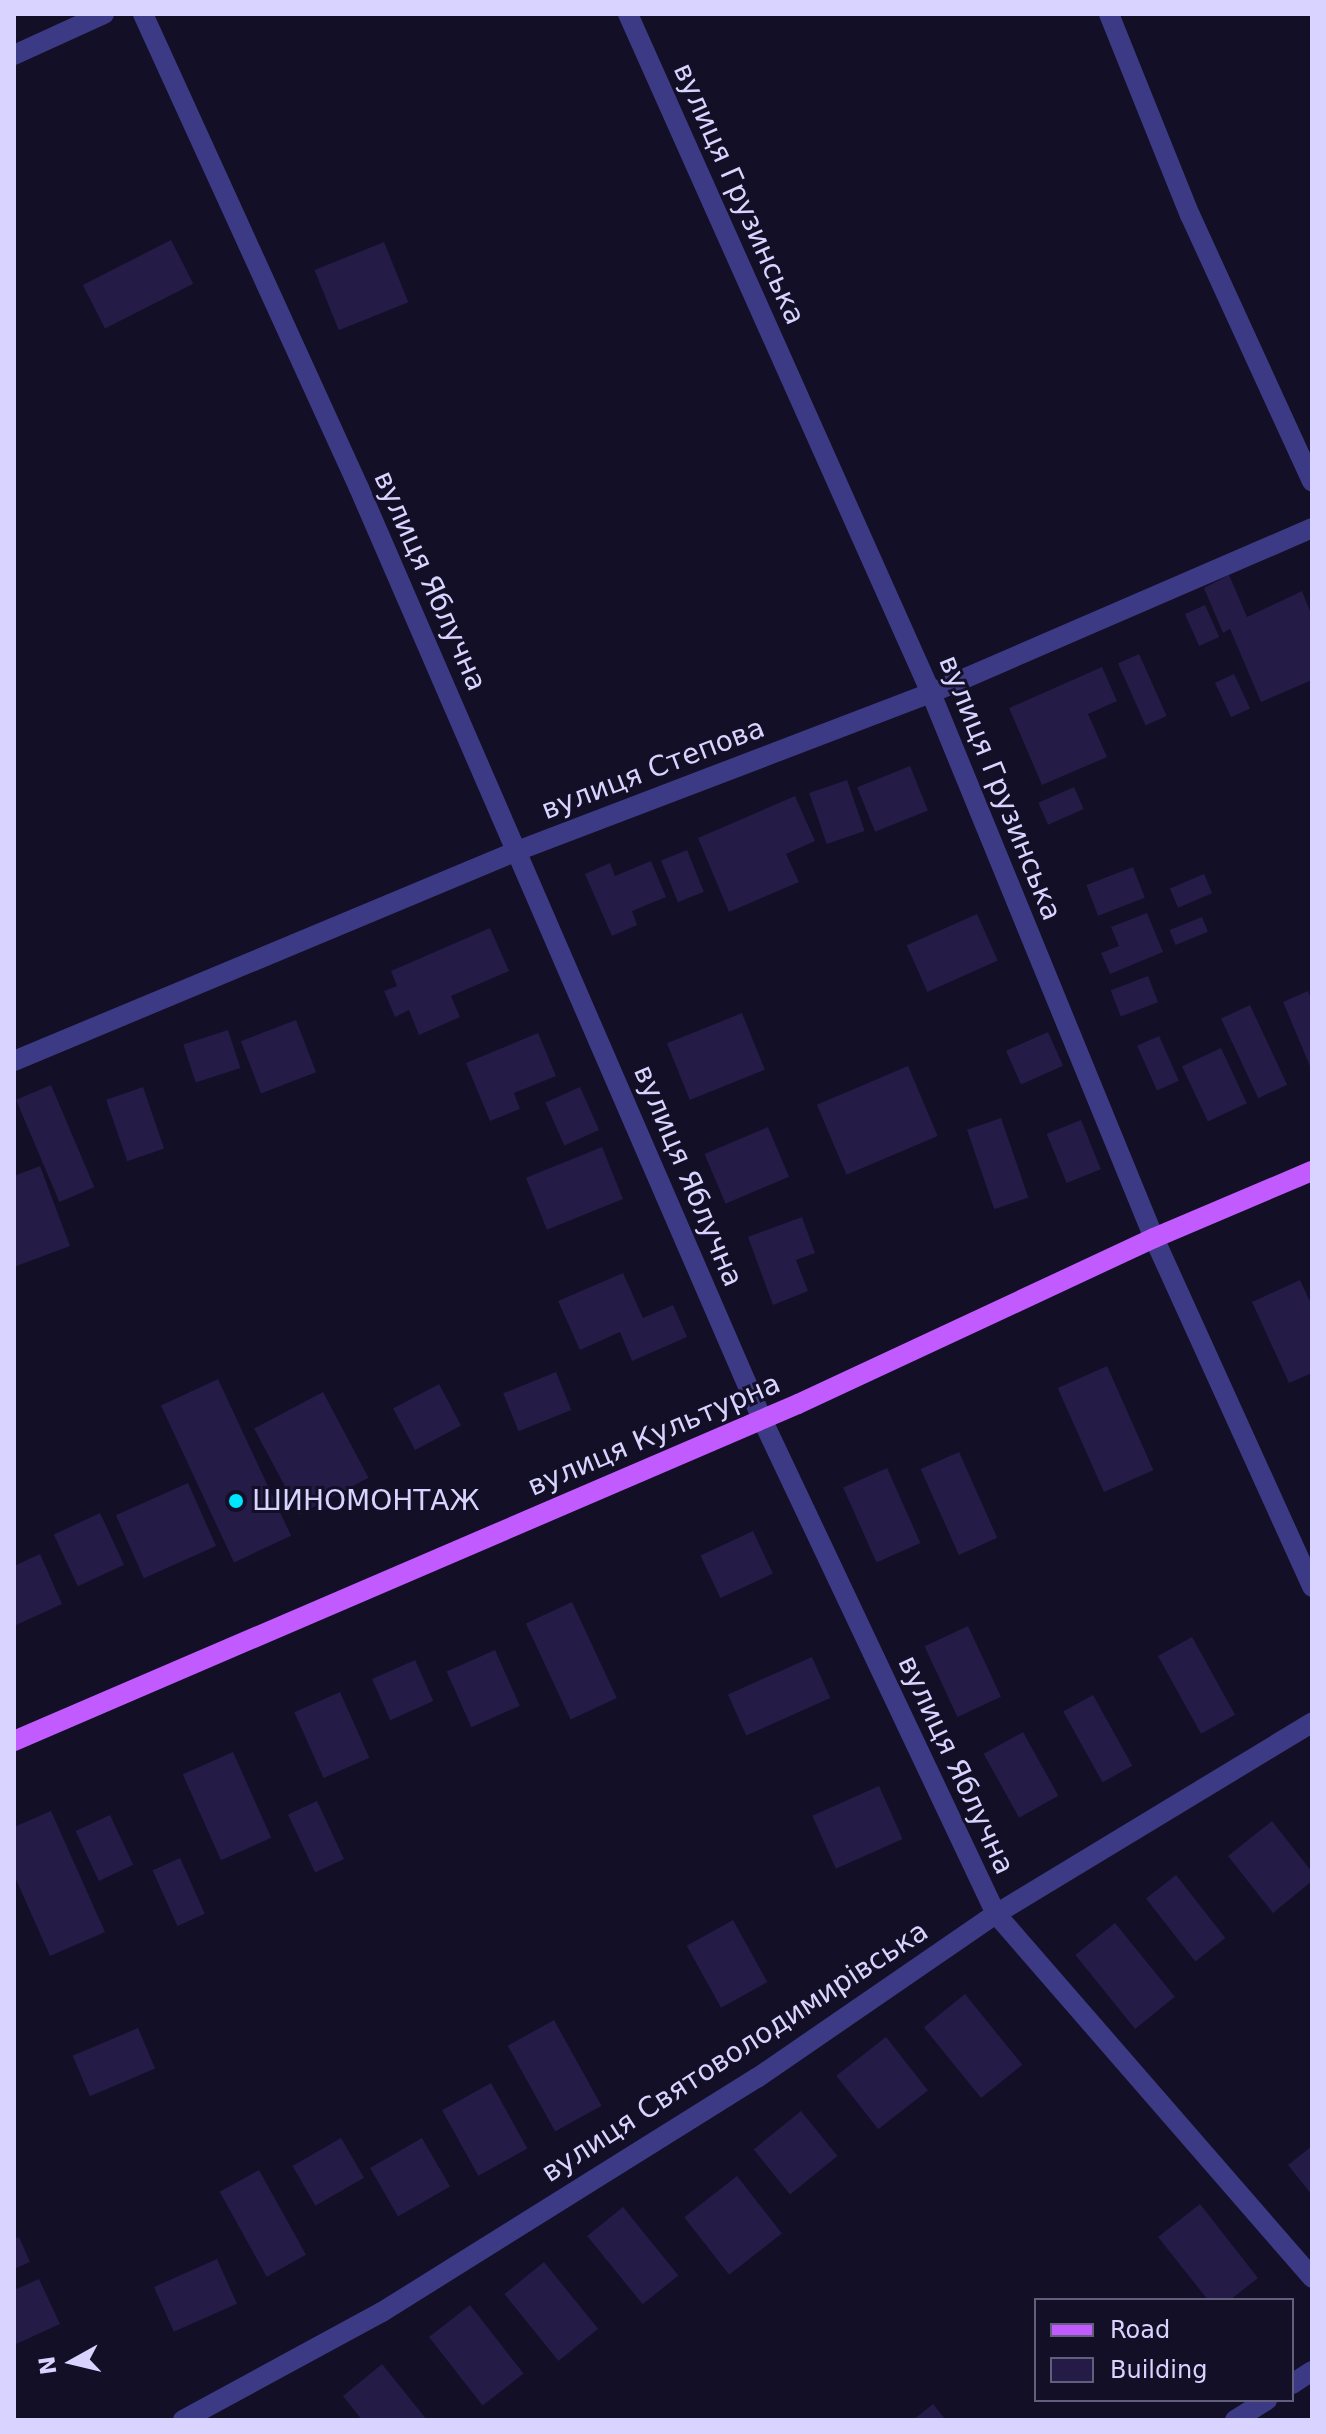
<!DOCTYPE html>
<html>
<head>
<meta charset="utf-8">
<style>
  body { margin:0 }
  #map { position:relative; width:1326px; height:2434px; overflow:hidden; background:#130f26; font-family:"DejaVu Sans",sans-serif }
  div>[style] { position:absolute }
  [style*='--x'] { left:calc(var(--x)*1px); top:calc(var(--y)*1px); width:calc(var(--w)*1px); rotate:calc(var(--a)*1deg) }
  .building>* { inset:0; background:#241b47; transform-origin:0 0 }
  .street>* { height:20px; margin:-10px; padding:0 10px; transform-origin:10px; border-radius:10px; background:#3d3a85 }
  .primary>* { height:20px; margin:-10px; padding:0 10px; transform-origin:10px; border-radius:10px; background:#c25bff }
  .dots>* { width:22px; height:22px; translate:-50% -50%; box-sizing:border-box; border:4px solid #130f26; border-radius:50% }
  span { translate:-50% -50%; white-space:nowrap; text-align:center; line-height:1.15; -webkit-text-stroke:6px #130f26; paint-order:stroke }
  .street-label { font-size:28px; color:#d9d4ff }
  .poi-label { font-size:28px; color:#d9d4ff }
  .left { translate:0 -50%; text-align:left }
  .frame { position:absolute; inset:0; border:16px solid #d9d4ff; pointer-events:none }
  .legend { position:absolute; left:1034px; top:2298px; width:260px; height:104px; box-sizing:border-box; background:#130f26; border:2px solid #625e7d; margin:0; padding:10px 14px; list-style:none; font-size:24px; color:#d9d4ff }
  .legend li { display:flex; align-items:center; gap:16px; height:40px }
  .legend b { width:40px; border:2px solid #625e7d }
  .north { position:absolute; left:32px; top:2322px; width:80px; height:80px; -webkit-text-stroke:6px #130f26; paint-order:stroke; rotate:262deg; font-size:22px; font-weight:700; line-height:32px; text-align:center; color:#d9d4ff }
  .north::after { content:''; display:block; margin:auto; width:28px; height:36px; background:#d9d4ff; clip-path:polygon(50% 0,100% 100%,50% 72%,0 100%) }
</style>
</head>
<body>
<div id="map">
  <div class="building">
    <div style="left:171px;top:240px;width:49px;height:99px;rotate:63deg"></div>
    <div style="left:384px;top:242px;width:65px;height:75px;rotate:68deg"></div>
    <div style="clip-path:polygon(1229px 575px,1247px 617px,1302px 591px,1312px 616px,1312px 680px,1261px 702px,1230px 629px,1223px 633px,1204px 588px)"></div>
    <div style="left:1205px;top:605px;width:35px;height:22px;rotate:66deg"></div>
    <div style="left:1139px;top:654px;width:68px;height:23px;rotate:66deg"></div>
    <div style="clip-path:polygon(1102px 667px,1117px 701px,1088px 714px,1107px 757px,1042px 785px,1009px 708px)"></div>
    <div style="left:1234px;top:674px;width:38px;height:21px;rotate:65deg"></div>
    <div style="left:910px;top:766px;width:48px;height:57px;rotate:68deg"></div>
    <div style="left:847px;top:780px;width:54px;height:40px;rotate:71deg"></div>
    <div style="left:1074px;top:787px;width:24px;height:39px;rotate:66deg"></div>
    <div style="clip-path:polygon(795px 796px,815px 841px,786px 854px,799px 882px,729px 912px,698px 838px)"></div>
    <div style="left:687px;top:850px;width:45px;height:28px;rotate:68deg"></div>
    <div style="clip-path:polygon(651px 861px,666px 897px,632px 911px,637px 925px,612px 936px,585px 874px,610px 863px,615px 876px)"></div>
    <div style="left:1133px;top:867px;width:33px;height:50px;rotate:69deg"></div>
    <div style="left:1204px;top:874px;width:21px;height:37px;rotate:67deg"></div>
    <div style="clip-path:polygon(1147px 913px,1163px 952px,1110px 974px,1101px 953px,1119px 946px,1111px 927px)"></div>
    <div style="left:977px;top:914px;width:51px;height:77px;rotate:66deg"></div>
    <div style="left:1202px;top:917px;width:16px;height:35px;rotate:68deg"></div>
    <div style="clip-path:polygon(490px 928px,509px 971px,451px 996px,460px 1017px,419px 1035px,409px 1010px,395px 1017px,384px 991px,397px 986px,391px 971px)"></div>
    <div style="left:1148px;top:976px;width:28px;height:40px;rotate:69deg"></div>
    <div style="clip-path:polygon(1308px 991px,1312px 1001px,1312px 1071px,1283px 1002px)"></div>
    <div style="left:1250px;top:1005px;width:88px;height:32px;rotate:65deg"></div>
    <div style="left:742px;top:1013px;width:61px;height:81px;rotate:68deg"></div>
    <div style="left:296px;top:1020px;width:56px;height:59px;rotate:69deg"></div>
    <div style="left:228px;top:1030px;width:40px;height:47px;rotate:72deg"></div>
    <div style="left:1048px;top:1032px;width:37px;height:46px;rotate:66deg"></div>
    <div style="clip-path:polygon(538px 1033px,556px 1076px,514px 1093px,520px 1109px,490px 1121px,466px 1063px)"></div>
    <div style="left:1159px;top:1036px;width:49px;height:24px;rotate:66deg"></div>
    <div style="left:1221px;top:1048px;width:61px;height:43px;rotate:65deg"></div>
    <div style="left:908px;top:1066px;width:76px;height:99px;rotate:67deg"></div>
    <div style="left:51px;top:1085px;width:111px;height:38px;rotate:67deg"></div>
    <div style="left:143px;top:1087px;width:65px;height:39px;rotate:71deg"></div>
    <div style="left:580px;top:1087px;width:47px;height:38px;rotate:66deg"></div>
    <div style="left:1001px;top:1118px;width:84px;height:36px;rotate:71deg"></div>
    <div style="left:1081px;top:1120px;width:53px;height:37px;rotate:68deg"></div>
    <div style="left:768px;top:1127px;width:54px;height:69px;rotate:67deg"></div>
    <div style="left:602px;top:1147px;width:56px;height:82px;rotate:68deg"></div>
    <div style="clip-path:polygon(40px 1166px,70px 1246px,14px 1267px,14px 1176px)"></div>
    <div style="clip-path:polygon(802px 1217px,815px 1253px,796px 1260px,808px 1291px,773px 1305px,748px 1237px)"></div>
    <div style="clip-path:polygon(623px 1273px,643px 1318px,673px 1305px,687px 1337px,632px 1361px,620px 1332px,580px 1350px,558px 1301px)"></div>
    <div style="clip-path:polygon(1300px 1280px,1312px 1306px,1312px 1373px,1289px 1383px,1252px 1302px)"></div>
    <div style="left:1107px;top:1366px;width:114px;height:54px;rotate:66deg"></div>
    <div style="left:556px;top:1372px;width:41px;height:57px;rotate:68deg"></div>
    <div style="left:218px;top:1379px;width:173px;height:63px;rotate:65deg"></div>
    <div style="left:439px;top:1384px;width:47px;height:52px;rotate:62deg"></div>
    <div style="left:323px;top:1392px;width:97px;height:78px;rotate:62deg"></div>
    <div style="left:959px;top:1452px;width:94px;height:42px;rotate:66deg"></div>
    <div style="left:887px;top:1468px;width:82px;height:48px;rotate:66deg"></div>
    <div style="left:188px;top:1483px;width:69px;height:79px;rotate:66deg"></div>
    <div style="left:100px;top:1513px;width:57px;height:51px;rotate:65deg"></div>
    <div style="left:753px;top:1531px;width:47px;height:58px;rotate:65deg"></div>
    <div style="clip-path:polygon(40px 1554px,62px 1604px,14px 1626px,14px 1566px)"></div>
    <div style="left:572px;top:1602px;width:106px;height:51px;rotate:65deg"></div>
    <div style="left:968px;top:1626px;width:78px;height:48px;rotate:65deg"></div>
    <div style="left:1192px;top:1637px;width:89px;height:39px;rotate:61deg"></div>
    <div style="left:495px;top:1650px;width:61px;height:53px;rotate:66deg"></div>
    <div style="left:812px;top:1657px;width:45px;height:92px;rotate:66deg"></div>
    <div style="left:415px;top:1660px;width:45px;height:47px;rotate:66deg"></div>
    <div style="left:340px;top:1692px;width:72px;height:50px;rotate:66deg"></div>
    <div style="left:1093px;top:1695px;width:81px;height:34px;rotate:61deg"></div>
    <div style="left:1023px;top:1732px;width:73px;height:45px;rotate:61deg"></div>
    <div style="left:233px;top:1752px;width:94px;height:55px;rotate:66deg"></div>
    <div style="left:879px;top:1786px;width:58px;height:73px;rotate:66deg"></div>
    <div style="left:317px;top:1801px;width:64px;height:32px;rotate:65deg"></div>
    <div style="clip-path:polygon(51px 1811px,105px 1932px,50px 1956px,14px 1875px,14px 1827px)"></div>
    <div style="left:110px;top:1815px;width:55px;height:38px;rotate:65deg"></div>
    <div style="clip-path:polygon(1272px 1821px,1312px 1872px,1312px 1881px,1273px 1913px,1228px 1856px)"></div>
    <div style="left:180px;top:1858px;width:61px;height:30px;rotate:66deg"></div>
    <div style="left:1176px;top:1875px;width:80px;height:38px;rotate:52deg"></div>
    <div style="left:733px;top:1920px;width:71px;height:53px;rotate:61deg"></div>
    <div style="left:1115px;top:1923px;width:95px;height:51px;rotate:51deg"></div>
    <div style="left:965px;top:1994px;width:91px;height:53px;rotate:51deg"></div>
    <div style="left:554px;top:2020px;width:98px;height:53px;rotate:61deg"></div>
    <div style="left:138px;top:2028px;width:44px;height:71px;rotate:67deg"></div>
    <div style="left:886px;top:2037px;width:68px;height:63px;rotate:52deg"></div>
    <div style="left:491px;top:2083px;width:75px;height:56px;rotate:61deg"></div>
    <div style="left:801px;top:2111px;width:58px;height:61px;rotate:51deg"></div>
    <div style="left:341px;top:2138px;width:46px;height:56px;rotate:60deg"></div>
    <div style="left:422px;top:2138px;width:56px;height:60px;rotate:60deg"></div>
    <div style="clip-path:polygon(1312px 2146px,1312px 2195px,1288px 2165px)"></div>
    <div style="left:259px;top:2170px;width:97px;height:45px;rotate:61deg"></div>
    <div style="left:737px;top:2176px;width:73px;height:67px;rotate:52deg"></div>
    <div style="clip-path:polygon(1200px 2204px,1258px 2278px,1230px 2300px,1208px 2300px,1158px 2237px)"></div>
    <div style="left:623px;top:2207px;width:88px;height:46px;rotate:51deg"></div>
    <div style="clip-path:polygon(19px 2237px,30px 2262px,14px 2269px,14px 2239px)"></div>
    <div style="left:217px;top:2259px;width:49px;height:69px;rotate:66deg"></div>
    <div style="left:544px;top:2262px;width:86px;height:51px;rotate:51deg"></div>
    <div style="clip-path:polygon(39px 2279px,60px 2324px,14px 2345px,14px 2290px)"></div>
    <div style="left:470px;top:2305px;width:87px;height:52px;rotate:52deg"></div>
    <div style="clip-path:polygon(382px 2364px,427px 2420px,362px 2420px,343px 2396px)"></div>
    <div style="clip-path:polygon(933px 2404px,946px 2420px,913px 2420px)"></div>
  </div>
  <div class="street">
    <div style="--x:143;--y:14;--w:521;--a:65.5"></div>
    <div style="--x:359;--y:488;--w:1014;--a:66.59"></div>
    <div style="--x:762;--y:1419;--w:548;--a:64.7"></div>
    <div style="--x:996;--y:1914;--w:482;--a:49"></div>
    <div style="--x:628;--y:14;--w:744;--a:65.95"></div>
    <div style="--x:931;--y:693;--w:589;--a:67.75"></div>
    <div style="--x:1154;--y:1238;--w:383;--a:65.6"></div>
    <div style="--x:1109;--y:14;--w:217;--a:68.1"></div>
    <div style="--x:1190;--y:215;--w:293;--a:65.4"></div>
    <div style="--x:14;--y:55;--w:99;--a:-24.5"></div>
    <div style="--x:14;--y:1061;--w:545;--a:-22.66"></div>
    <div style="--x:517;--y:851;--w:443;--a:-20.9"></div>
    <div style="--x:931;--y:693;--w:415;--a:-23.4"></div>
    <div style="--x:1292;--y:2384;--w:24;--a:-33"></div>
    <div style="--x:183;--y:2420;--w:226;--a:-28.5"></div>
    <div style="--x:382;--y:2312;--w:442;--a:-32"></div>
    <div style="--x:757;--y:2078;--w:290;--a:-34.5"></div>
    <div style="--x:996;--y:1914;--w:369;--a:-31.2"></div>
    <div style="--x:1235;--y:2420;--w:38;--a:-32"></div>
  </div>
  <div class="primary">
    <div style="--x:14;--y:1741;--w:853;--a:-23.26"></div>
    <div style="--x:798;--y:1404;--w:393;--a:-25"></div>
    <div style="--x:1154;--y:1238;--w:172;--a:-23"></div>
  </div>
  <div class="dots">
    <div style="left:236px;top:1501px;background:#00e5ff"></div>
  </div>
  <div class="street-label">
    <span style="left:739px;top:194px;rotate:66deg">вулиця Грузинська</span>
    <span style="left:430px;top:581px;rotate:66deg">вулиця Яблучна</span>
    <span style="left:653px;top:769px;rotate:-21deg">вулиця Степова</span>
    <span style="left:1000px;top:788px;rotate:68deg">вулиця Грузинська</span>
    <span style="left:688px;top:1176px;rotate:67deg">вулиця Яблучна</span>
    <span style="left:654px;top:1435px;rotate:-23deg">вулиця Культурна</span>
    <span style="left:956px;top:1765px;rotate:65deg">вулиця Яблучна</span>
    <span style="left:735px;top:2052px;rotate:-33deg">вулиця Святоволодимирівська</span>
  </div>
  <div class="poi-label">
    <span class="left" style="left:252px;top:1501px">ШИНОМОНТАЖ</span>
  </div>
  <div class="frame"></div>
  <ul class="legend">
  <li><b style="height:10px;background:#c25bff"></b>Road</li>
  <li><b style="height:22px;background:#241b47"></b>Building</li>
  </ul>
  <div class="north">N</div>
</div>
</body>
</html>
